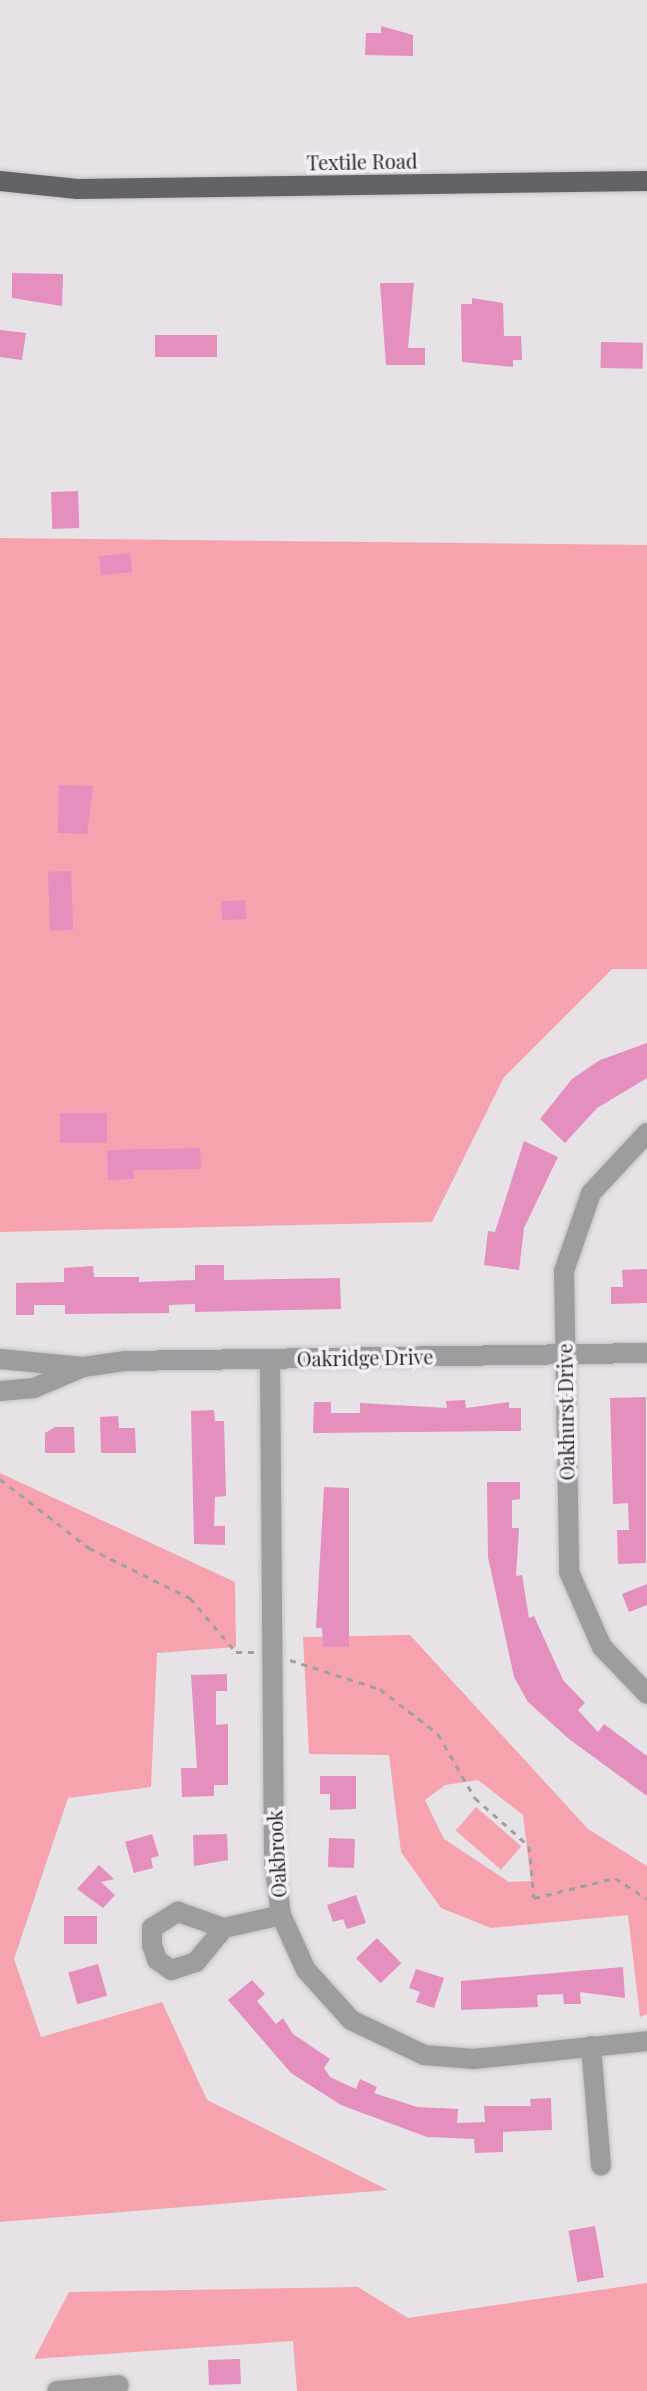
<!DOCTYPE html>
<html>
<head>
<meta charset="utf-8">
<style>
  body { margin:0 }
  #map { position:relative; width:647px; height:2391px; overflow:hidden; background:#e6e2e6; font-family:"Playfair Display",serif }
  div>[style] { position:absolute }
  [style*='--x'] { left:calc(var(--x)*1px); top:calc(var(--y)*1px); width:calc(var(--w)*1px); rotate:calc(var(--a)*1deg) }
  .green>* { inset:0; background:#f6a3af; transform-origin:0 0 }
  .building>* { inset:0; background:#e48fbe; transform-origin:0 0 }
  .path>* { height:3px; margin-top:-1.5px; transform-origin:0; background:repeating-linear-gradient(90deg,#a19ea1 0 6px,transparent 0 12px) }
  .roads { filter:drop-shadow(0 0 2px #c4c0c4) drop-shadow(0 0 2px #c4c0c4) }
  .minor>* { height:20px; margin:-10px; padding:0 10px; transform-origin:10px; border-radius:10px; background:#9d9d9f }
  .major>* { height:20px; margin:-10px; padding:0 10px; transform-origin:10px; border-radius:10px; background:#636266 }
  span { translate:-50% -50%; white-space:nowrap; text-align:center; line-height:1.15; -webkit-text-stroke:7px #f3eff4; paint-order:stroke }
  .street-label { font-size:20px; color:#272627 }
</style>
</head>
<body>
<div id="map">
  <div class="green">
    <div style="clip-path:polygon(0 538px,647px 545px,647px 969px,612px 969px,504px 1077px,432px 1222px,0 1232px)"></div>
    <div style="clip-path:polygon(0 1473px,235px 1582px,236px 1647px,157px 1653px,151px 1787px,68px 1798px,14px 1959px,41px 2037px,162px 2002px,207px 2100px,388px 2190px,0 2222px)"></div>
    <div style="clip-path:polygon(evenodd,410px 1635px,588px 1829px,647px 1866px,647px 2014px,640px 2017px,628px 1915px,491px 1928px,441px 1908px,401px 1852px,389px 1755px,309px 1754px,303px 1637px,410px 1635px,478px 1780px,523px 1815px,531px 1881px,509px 1882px,444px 1839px,425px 1800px,445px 1785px,478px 1780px)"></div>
    <div style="left:476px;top:1807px;width:60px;height:31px;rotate:41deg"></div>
    <div style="clip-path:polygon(647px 2283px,647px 2391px,297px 2391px,293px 2341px,34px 2359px,69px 2292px,358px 2287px,408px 2318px)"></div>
  </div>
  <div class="building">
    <div style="clip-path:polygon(381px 26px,413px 35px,413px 56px,365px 55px,366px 33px,381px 33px)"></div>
    <div style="clip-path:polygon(12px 273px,63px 274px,62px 306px,12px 298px)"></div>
    <div style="clip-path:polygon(380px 283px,414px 283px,408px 348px,425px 348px,425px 365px,386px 365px)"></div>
    <div style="clip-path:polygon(472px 298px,503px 303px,504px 336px,521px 336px,522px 360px,513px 360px,513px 367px,462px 362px,461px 304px,472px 304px)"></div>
    <div style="clip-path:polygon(0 330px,26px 333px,22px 360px,0 357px)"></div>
    <div style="left:155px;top:335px;width:62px;height:22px"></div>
    <div style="left:601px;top:342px;width:42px;height:26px;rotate:1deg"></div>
    <div style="left:78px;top:491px;width:37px;height:27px;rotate:88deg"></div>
    <div style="left:130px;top:553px;width:19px;height:31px;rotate:84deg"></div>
    <div style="clip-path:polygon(59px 785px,93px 786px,87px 834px,58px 833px)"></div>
    <div style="left:71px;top:871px;width:59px;height:23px;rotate:88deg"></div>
    <div style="left:245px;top:900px;width:19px;height:24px;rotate:87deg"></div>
    <div style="clip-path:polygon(647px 1043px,647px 1078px,597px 1108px,565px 1143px,540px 1119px,572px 1079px,600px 1060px)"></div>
    <div style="left:60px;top:1113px;width:47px;height:30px"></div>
    <div style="clip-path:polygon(524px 1141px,558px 1157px,524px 1228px,519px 1270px,484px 1265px,488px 1231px,495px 1232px)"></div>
    <div style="clip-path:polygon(200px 1148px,201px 1169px,133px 1170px,134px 1179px,108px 1180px,107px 1150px)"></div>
    <div style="clip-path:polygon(195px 1265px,224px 1265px,224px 1280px,340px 1278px,341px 1309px,195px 1312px,195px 1304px,169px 1305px,169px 1313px,65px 1314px,65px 1305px,34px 1305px,34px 1315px,16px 1315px,16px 1283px,64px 1282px,64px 1268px,93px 1266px,94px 1277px,139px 1277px,139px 1282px,195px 1280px)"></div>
    <div style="clip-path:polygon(647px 1269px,647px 1303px,611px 1304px,611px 1287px,623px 1287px,622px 1270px)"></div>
    <div style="clip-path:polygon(646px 1397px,646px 1563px,618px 1564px,617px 1530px,629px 1530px,628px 1503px,613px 1504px,610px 1398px)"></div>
    <div style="clip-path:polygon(465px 1400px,466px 1408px,509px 1402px,509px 1408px,521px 1408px,521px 1431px,313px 1433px,314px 1402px,331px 1402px,331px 1413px,360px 1413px,360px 1403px,447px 1408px,446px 1401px)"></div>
    <div style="clip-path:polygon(214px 1410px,215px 1421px,224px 1421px,226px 1496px,215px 1497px,214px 1526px,225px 1526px,225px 1545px,194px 1544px,191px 1411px)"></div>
    <div style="clip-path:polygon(118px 1416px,119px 1428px,135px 1428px,136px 1453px,101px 1453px,100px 1417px)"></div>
    <div style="clip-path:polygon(55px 1427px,74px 1427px,75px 1453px,45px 1453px,45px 1433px)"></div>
    <div style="clip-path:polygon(487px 1482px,520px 1482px,520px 1499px,512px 1500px,512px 1528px,519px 1528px,516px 1576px,522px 1575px,529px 1618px,534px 1616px,563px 1680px,585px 1703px,578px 1710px,598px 1732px,604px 1724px,647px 1756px,647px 1796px,569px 1739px,528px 1702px,514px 1677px,488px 1557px)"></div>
    <div style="clip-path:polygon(324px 1487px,349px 1488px,349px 1647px,323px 1647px,322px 1628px,316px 1628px)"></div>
    <div style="clip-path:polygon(647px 1584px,647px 1605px,629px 1612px,622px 1594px)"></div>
    <div style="clip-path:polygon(227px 1674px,227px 1691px,216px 1691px,216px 1725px,228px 1724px,228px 1785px,214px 1785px,214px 1796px,182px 1797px,181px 1768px,197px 1768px,191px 1675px)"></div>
    <div style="clip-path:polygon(320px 1776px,356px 1776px,356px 1809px,330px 1810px,330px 1794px,320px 1794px)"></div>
    <div style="clip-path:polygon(152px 1834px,159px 1856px,151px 1858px,153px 1868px,134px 1873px,125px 1842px)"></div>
    <div style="clip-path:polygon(227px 1834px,228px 1860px,194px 1866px,193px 1835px)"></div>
    <div style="left:329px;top:1838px;width:26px;height:29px;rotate:2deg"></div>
    <div style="clip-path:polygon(99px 1865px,114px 1879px,101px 1882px,115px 1895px,103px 1908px,77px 1889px)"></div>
    <div style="clip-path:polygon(356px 1895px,366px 1923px,347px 1929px,343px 1919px,333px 1922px,327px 1905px)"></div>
    <div style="left:64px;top:1916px;width:33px;height:28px"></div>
    <div style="left:377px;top:1938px;width:35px;height:29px;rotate:46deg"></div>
    <div style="left:98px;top:1964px;width:33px;height:31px;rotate:74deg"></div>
    <div style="clip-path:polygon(623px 1967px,625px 1998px,580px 1992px,581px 2004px,564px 2004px,563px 1994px,537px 1995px,538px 2007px,461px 2010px,461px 1981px)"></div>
    <div style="clip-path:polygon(416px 1969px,444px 1978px,434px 2008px,416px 2002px,420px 1992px,409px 1988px)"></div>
    <div style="clip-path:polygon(252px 1980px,265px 1994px,257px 2001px,276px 2024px,283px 2018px,293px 2034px,330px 2059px,324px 2068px,330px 2077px,356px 2089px,360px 2079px,377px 2087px,374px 2093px,417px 2107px,458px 2109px,457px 2123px,485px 2122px,484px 2106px,531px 2106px,530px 2099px,551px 2098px,552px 2130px,503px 2132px,503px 2152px,475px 2153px,474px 2139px,427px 2137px,341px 2105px,291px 2073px,228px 2000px)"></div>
    <div style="left:595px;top:2226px;width:52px;height:27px;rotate:80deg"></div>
    <div style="left:240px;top:2359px;width:25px;height:32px;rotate:88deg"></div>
  </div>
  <div class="path">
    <div style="--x:0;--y:1479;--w:113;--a:37.8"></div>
    <div style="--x:89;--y:1548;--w:113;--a:26.3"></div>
    <div style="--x:190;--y:1598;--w:71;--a:49.6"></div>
    <div style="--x:236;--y:1652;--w:19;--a:0"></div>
    <div style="--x:290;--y:1660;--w:95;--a:17.9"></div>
    <div style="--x:380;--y:1689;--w:73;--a:37.8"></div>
    <div style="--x:438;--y:1734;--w:74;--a:60"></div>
    <div style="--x:475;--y:1798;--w:72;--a:41.6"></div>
    <div style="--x:529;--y:1846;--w:52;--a:84.5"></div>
    <div style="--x:534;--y:1898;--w:83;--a:-13.9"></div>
    <div style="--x:615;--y:1878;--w:38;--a:33"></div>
  </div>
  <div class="roads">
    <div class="minor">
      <div style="--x:647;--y:1133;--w:82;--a:133"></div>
      <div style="--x:591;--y:1193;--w:83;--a:109.1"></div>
      <div style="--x:564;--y:1271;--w:301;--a:89"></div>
      <div style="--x:569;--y:1572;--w:82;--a:66.3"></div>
      <div style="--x:602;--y:1647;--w:65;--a:46.2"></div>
      <div style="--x:0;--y:1359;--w:83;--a:5.5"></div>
      <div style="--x:83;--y:1367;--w:53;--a:156.8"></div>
      <div style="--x:34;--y:1388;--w:34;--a:175"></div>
      <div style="--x:270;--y:1359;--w:503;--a:89.54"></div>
      <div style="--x:274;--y:1862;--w:53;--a:82.5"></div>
      <div style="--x:281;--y:1915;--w:60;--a:65.6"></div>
      <div style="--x:306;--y:1970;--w:67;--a:48"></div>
      <div style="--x:351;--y:2020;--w:81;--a:25.6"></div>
      <div style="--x:424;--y:2055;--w:50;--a:4.6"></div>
      <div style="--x:474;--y:2059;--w:174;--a:-5.9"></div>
      <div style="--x:83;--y:1367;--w:42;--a:-8.1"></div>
      <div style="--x:125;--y:1361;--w:522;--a:-0.88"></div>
      <div style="--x:224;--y:1928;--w:44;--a:129.5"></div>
      <div style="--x:196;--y:1962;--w:26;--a:162"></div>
      <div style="--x:171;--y:1970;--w:17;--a:-144"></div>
      <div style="--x:157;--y:1960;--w:16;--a:-108"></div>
      <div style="--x:152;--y:1945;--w:17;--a:-90"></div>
      <div style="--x:152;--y:1928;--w:31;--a:-32"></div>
      <div style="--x:178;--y:1912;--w:49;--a:19.2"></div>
      <div style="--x:224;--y:1928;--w:58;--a:-12.8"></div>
      <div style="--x:591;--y:2046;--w:120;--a:85.2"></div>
      <div style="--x:57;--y:2391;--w:62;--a:-5.5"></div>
    </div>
    <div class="major">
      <div style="--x:0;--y:181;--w:78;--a:5.9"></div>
      <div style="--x:78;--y:189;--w:569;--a:-0.81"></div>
    </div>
  </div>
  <div class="street-label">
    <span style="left:362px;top:161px;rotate:-1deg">Textile Road</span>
    <span style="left:365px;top:1357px;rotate:-1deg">Oakridge Drive</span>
    <span style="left:565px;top:1412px;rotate:-91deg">Oakhurst Drive</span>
    <span style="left:276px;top:1854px;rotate:-93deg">Oakbrook</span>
  </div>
</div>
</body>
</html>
